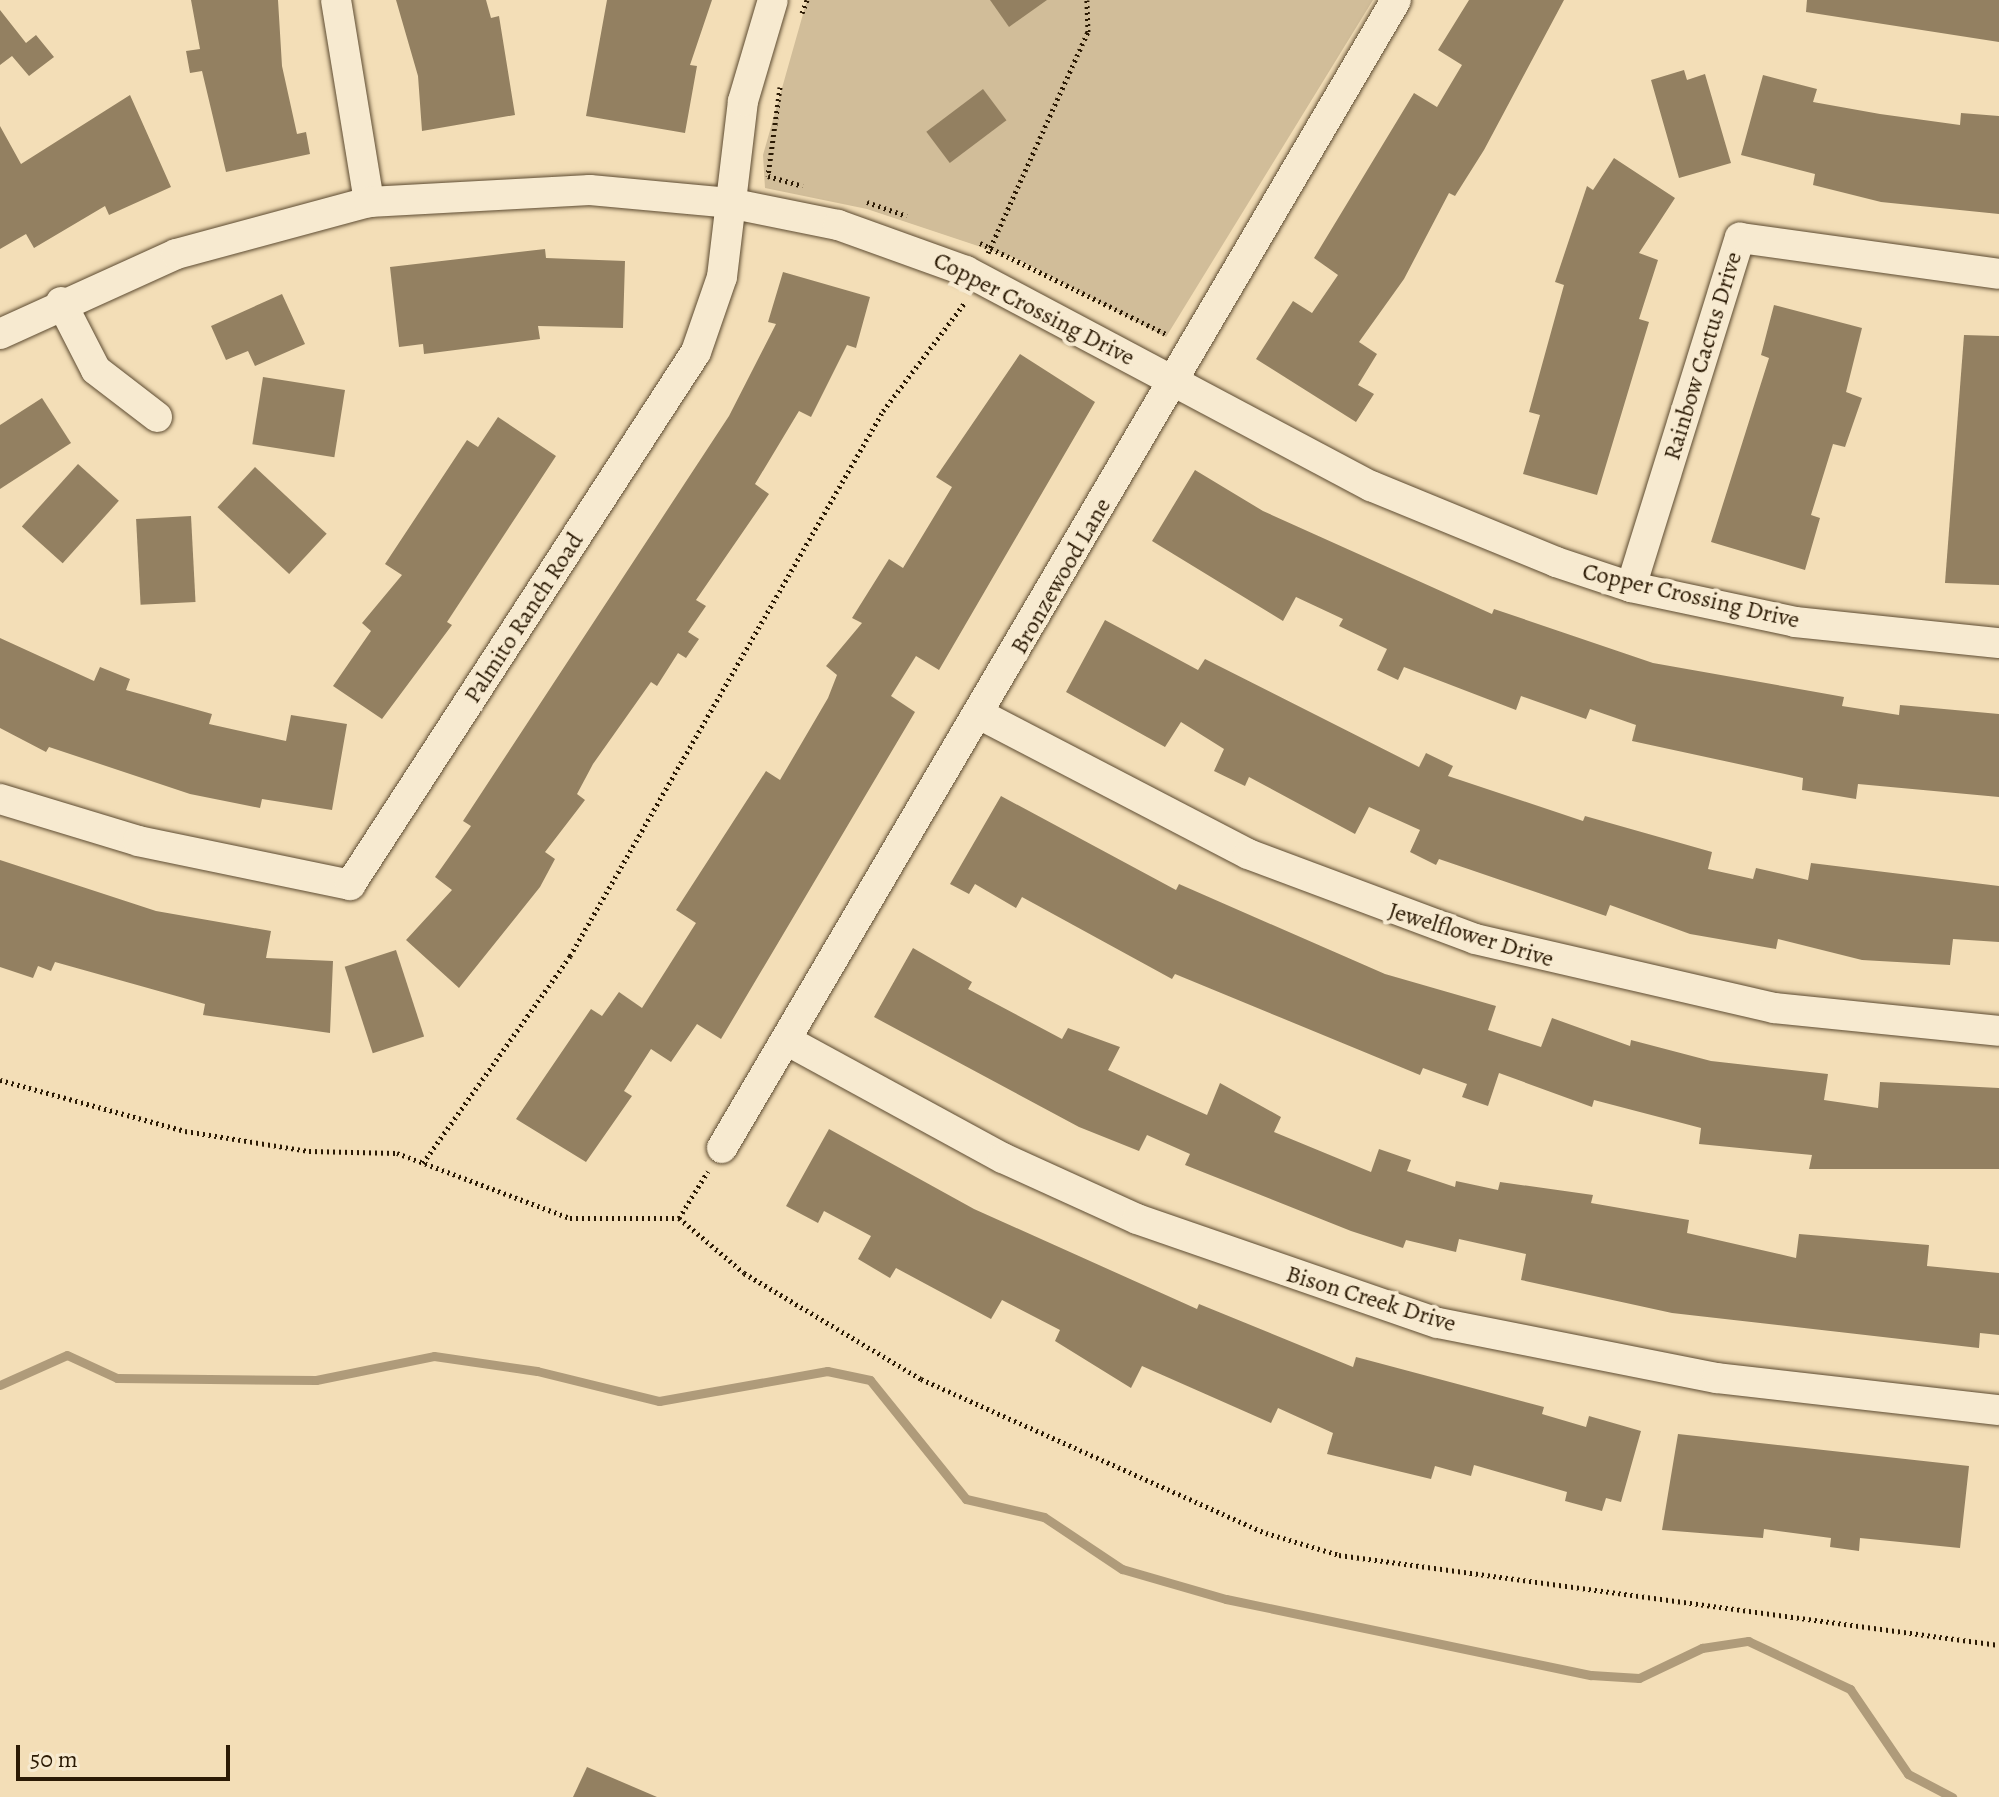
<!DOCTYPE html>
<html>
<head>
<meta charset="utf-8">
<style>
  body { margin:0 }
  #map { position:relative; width:1999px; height:1797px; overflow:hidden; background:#f3deb7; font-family:Alegreya,serif }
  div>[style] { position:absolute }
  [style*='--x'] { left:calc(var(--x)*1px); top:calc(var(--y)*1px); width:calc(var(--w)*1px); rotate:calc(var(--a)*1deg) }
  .green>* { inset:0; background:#d1bd99 }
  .stream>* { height:9px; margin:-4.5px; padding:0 4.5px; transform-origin:4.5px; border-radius:4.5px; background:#af9b7a }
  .building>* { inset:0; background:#938061; transform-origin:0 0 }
  .path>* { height:5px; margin-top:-2.5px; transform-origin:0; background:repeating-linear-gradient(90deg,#2b1a04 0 2px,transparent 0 6px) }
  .roads { filter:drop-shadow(0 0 2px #5d4b31) drop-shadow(0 0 2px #5d4b31) }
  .minor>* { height:30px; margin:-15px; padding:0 15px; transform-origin:15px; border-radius:15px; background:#f7ead0 }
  span { translate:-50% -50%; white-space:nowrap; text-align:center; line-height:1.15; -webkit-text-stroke:8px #f7ead0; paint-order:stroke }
  .street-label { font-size:24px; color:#2b1a04 }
  .scale { position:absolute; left:16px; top:1745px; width:214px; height:36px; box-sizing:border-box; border:4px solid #2b1a04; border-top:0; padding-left:10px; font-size:24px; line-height:28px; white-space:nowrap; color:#2b1a04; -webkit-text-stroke:6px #f7ead0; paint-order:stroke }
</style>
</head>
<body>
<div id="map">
  <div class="green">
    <div style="clip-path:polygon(807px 0,1373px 0,1166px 337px,1017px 259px,867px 209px,765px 188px,763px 155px)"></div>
  </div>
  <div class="stream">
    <div style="--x:0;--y:1385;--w:73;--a:-24.1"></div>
    <div style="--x:67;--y:1355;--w:55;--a:24.7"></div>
    <div style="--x:117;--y:1378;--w:199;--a:0.6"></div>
    <div style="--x:316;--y:1380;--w:120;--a:-11.5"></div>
    <div style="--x:434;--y:1356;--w:104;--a:8.3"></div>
    <div style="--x:537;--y:1371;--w:126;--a:13.8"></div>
    <div style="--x:659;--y:1401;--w:171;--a:-10.1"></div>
    <div style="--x:827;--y:1371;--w:44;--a:11.8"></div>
    <div style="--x:870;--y:1380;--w:153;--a:51.1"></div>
    <div style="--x:966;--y:1499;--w:80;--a:13"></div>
    <div style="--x:1044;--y:1517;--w:94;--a:33.7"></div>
    <div style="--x:1122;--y:1569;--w:108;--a:16.1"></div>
    <div style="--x:1226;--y:1599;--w:373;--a:11.8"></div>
    <div style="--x:1591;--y:1675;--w:48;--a:3.6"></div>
    <div style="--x:1639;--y:1678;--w:70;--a:-25.5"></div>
    <div style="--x:1702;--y:1648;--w:47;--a:-8.7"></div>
    <div style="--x:1748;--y:1641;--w:113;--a:25.2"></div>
    <div style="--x:1850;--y:1689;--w:103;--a:55.7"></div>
    <div style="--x:1908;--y:1774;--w:50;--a:27.6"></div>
  </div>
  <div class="building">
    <div style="clip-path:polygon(191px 0,278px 0,282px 66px,297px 134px,306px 132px,310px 154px,226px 172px,202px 71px,190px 73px,186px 51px,200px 49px)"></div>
    <div style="clip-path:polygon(396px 0,486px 0,491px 18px,499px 16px,515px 115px,422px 131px,418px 76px)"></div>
    <div style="clip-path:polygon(607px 0,712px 0,690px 65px,697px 66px,685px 133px,586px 116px)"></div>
    <div style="clip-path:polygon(990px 0,1047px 0,1009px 27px)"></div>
    <div style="clip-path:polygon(1469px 0,1564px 0,1484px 150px,1455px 196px,1449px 193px,1404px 279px,1359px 342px,1377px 354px,1358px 385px,1374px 394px,1356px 422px,1256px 359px,1293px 301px,1312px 313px,1338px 275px,1314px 258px,1414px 93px,1437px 107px,1462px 65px,1438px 50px)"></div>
    <div style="clip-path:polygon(1807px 0,1999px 0,1999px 42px,1806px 12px)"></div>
    <div style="clip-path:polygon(0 10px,26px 43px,36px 35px,54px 57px,29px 76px,12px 56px,0 65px)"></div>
    <div style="clip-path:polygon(1684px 70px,1687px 80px,1705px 74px,1731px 163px,1679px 178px,1651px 80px)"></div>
    <div style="clip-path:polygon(1763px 75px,1817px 89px,1813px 102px,1880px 114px,1960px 125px,1961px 113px,1999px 116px,1999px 214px,1881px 202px,1813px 185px,1815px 174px,1741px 155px)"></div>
    <div style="left:983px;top:89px;width:39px;height:71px;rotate:53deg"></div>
    <div style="clip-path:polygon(130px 95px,171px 187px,109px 215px,105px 206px,34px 248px,26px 234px,0 249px,0 126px,21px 164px)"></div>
    <div style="clip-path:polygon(1614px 158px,1675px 198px,1639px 253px,1658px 260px,1639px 319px,1649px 322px,1597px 495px,1523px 474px,1540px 415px,1529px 412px,1564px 285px,1555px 282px,1587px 186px,1593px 190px)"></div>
    <div style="clip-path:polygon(545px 249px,546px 258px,625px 261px,623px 328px,538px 326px,540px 339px,424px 354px,423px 344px,399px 347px,390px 267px)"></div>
    <div style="clip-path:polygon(783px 272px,870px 297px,856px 348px,847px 345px,811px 417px,799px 411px,755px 484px,769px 494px,696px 600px,706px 606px,688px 632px,699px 639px,686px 658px,678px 653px,657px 686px,651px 682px,593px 764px,577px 794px,585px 800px,545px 852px,555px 859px,540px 887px,459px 988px,406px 940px,452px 890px,435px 877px,471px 826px,463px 821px,729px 416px,776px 324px,768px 322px)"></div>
    <div style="clip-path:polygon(282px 294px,305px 344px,255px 366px,248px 351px,226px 360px,211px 326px)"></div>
    <div style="clip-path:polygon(1774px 305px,1862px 328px,1846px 392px,1862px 398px,1845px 447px,1833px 444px,1811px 515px,1820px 518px,1805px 570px,1711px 542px,1769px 358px,1761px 355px)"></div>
    <div style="clip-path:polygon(1964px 335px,1999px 336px,1999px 585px,1945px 583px)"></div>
    <div style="clip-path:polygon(1020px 354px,1095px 402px,939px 670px,916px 656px,891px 696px,915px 712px,721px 1039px,697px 1024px,671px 1062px,651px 1049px,624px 1091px,632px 1096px,586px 1162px,516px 1119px,591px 1009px,602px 1016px,619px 992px,642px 1008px,696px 923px,676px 910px,766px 771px,780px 780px,828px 698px,837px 675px,826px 666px,862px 623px,852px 618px,889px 559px,903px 568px,952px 487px,936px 477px)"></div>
    <div style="left:263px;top:377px;width:83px;height:68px;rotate:9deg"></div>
    <div style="clip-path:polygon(42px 398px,71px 443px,0 489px,0 425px)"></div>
    <div style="clip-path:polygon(498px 417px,556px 456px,447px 622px,452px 625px,382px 719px,333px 686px,371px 631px,362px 623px,402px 575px,385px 564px,467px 440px,478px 447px)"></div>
    <div style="left:78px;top:464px;width:55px;height:84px;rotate:42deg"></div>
    <div style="left:255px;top:467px;width:98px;height:55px;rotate:43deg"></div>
    <div style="clip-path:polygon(1195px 470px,1263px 511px,1492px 614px,1494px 609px,1653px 663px,1844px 697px,1842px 706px,1899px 715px,1900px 705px,1999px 714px,1999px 797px,1858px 784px,1856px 799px,1802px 790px,1803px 778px,1632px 741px,1636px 725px,1590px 709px,1586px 719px,1521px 696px,1516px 710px,1404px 667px,1398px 680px,1377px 670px,1387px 649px,1339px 626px,1343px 619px,1296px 597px,1283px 621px,1152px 541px)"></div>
    <div style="left:191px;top:516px;width:86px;height:55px;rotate:87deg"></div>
    <div style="clip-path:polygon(1105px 620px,1198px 670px,1205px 659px,1419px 767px,1426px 753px,1453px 766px,1448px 776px,1583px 821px,1585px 816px,1712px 852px,1708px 869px,1753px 879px,1756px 868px,1808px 880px,1811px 863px,1999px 886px,1999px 942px,1953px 939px,1950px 965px,1862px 960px,1778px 939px,1776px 949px,1690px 934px,1610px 905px,1606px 916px,1439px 859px,1436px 865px,1410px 852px,1420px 830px,1369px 807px,1355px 834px,1249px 777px,1245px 786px,1214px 771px,1224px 749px,1181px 722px,1165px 747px,1066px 692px)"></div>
    <div style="clip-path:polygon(0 638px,94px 681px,100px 667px,130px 679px,126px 690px,212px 714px,209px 724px,286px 741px,291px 715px,347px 724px,332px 810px,262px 799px,260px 808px,190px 794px,49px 747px,46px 752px,0 728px)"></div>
    <div style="clip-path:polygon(1001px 796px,1176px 890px,1179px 884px,1385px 974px,1496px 1006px,1488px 1030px,1541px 1047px,1552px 1018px,1630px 1046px,1631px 1040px,1711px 1061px,1828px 1074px,1824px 1100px,1878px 1108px,1880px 1082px,1999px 1088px,1999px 1169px,1809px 1169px,1812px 1155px,1699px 1144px,1701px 1128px,1594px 1100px,1592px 1107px,1499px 1073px,1488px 1106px,1462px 1097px,1467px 1084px,1423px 1068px,1420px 1075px,1175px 974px,1172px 979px,1022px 897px,1016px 908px,975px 884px,969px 894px,950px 884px)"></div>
    <div style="clip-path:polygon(0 860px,156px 911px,271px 931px,266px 958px,333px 961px,330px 1033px,203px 1015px,205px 1004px,55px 962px,51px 971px,38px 966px,33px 978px,0 967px)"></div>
    <div style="clip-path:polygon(913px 948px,972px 982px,968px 989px,1062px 1039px,1068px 1028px,1120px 1047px,1108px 1070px,1207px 1115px,1220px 1083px,1281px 1117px,1274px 1132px,1371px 1172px,1379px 1149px,1411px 1160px,1407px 1171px,1455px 1187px,1456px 1181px,1498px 1190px,1500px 1182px,1593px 1195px,1591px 1203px,1689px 1220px,1687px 1233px,1796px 1258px,1799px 1234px,1929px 1245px,1927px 1266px,1999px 1273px,1999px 1335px,1980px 1333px,1979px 1348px,1672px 1313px,1521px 1280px,1526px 1254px,1459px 1239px,1456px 1252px,1406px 1240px,1403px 1248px,1351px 1231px,1185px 1165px,1190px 1154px,1147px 1135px,1139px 1151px,1079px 1127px,874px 1017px)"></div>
    <div style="left:396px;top:950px;width:91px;height:54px;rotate:72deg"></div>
    <div style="clip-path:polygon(829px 1129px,974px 1209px,1197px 1309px,1199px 1304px,1353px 1367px,1356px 1357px,1544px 1407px,1542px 1414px,1586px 1427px,1589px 1416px,1641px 1431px,1621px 1502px,1606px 1498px,1602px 1511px,1565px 1501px,1567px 1492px,1474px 1465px,1471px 1476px,1435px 1466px,1431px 1479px,1327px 1454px,1333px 1433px,1278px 1408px,1271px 1423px,1142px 1366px,1131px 1388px,1055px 1341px,1060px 1330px,1002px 1300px,991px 1319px,896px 1268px,890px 1278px,858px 1259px,871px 1236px,824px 1211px,818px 1223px,786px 1206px)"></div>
    <div style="clip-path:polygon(1678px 1434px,1969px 1466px,1960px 1548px,1860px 1538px,1859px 1551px,1830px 1547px,1831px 1538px,1764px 1529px,1763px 1538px,1662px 1530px)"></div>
    <div style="clip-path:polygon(587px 1767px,657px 1797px,573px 1797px)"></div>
  </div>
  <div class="path">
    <div style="--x:802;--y:13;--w:14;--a:-69"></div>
    <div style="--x:780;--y:87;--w:90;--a:97.7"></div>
    <div style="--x:768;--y:176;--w:36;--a:16"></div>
    <div style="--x:867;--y:202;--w:42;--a:19.3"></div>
    <div style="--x:980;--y:243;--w:207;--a:26.1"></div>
    <div style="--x:988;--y:253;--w:243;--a:-65.7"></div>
    <div style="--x:1088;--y:32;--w:32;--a:-92"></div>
    <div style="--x:0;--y:1080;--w:192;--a:15.4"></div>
    <div style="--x:185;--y:1131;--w:126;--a:9.2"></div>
    <div style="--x:309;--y:1151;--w:88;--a:1.3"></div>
    <div style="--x:397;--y:1153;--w:185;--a:20.6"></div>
    <div style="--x:570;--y:1218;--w:109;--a:0"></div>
    <div style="--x:679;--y:1218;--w:85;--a:40.2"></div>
    <div style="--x:744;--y:1273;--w:206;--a:30.9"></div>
    <div style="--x:921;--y:1379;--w:378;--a:24.1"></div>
    <div style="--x:1266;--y:1533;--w:76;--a:16.8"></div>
    <div style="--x:1339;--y:1555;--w:666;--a:7.77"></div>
    <div style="--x:423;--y:1163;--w:254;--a:-54.6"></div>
    <div style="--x:570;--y:956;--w:628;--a:-60.13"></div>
    <div style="--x:883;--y:411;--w:136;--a:-53"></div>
    <div style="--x:679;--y:1218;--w:55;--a:-58.3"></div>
  </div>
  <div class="roads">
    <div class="minor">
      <div style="--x:336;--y:0;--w:205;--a:80.7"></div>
      <div style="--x:61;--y:302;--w:76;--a:62.8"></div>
      <div style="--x:96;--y:370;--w:77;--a:37.6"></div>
      <div style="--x:0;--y:334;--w:193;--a:-24.4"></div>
      <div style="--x:176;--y:254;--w:200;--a:-15.1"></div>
      <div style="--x:369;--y:202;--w:221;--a:-3.1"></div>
      <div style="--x:590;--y:190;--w:140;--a:5.3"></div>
      <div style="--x:729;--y:203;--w:111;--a:11.4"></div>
      <div style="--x:838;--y:225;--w:136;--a:19.8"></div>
      <div style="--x:966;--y:271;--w:459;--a:28"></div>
      <div style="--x:1371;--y:486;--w:200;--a:22.3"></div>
      <div style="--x:1556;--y:562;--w:79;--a:18.4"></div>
      <div style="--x:1631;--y:587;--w:168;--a:12"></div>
      <div style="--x:1795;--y:622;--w:205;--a:5.9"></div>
      <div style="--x:1631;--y:587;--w:366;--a:-72.7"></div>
      <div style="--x:1740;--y:238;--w:261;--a:7.9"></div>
      <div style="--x:981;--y:715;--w:301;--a:27.5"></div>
      <div style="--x:1248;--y:854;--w:242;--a:20.5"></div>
      <div style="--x:1475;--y:939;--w:307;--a:13"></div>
      <div style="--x:1774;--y:1008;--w:226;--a:5.8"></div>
      <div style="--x:0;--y:799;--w:144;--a:16.9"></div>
      <div style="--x:138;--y:841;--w:217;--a:11.7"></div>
      <div style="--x:350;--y:885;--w:635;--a:-57.01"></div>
      <div style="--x:696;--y:352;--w:79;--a:-70.9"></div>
      <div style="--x:722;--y:277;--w:177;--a:-83.2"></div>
      <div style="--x:743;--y:101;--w:105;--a:-73.5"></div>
      <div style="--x:788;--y:1041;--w:245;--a:28.6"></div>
      <div style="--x:1003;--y:1158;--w:147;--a:24.5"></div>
      <div style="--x:1137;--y:1219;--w:318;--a:19.1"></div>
      <div style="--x:1438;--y:1323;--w:284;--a:11.2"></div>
      <div style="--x:1717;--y:1378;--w:284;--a:6.5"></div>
      <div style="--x:722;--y:1148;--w:1331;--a:-59.58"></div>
    </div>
  </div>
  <div class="street-label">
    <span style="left:1034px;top:309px;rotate:27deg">Copper Crossing Drive</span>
    <span style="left:1703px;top:356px;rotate:-73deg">Rainbow Cactus Drive</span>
    <span style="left:1061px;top:576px;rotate:-60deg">Bronzewood Lane</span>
    <span style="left:1691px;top:596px;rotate:13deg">Copper Crossing Drive</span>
    <span style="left:524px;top:618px;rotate:-57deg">Palmito Ranch Road</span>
    <span style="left:1471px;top:935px;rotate:17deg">Jewelflower Drive</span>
    <span style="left:1371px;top:1299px;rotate:17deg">Bison Creek Drive</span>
  </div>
  <div class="scale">50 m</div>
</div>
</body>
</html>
